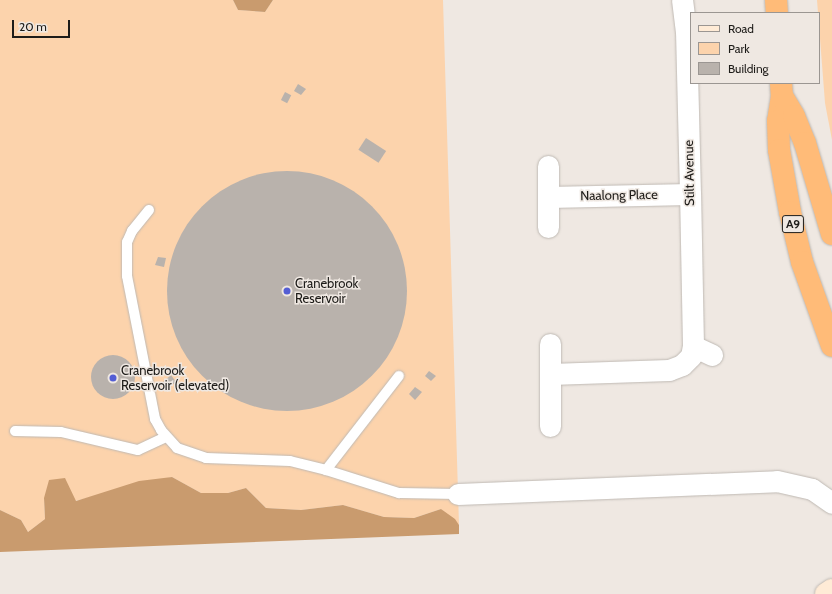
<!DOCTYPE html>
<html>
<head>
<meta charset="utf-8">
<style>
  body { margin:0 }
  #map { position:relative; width:832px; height:594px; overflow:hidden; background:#efe8e2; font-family:Cabin,sans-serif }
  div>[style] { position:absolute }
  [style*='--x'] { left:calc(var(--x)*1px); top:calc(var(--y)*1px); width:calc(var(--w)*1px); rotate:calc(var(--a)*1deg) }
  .green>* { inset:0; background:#fcd3ac }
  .forest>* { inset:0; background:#c99b6e }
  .building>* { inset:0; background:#b9b2ac; transform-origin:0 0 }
  .round { border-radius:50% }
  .roads { filter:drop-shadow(0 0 1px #bfb9b3) drop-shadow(0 0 1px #bfb9b3) }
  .lane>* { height:10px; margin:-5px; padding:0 5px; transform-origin:5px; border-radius:5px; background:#fff }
  .street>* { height:21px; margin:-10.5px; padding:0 10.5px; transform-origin:10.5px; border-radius:10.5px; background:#fff }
  .secondary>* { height:22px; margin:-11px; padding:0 11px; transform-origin:11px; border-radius:11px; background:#ffebd6 }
  .highway>* { height:22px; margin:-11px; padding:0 11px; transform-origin:11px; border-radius:11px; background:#ffbb78 }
  .dots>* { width:11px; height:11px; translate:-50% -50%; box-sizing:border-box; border:2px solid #efe8e2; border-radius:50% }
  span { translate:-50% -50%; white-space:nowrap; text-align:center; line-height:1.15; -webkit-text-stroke:3px #efe8e2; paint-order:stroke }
  .shield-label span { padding:1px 3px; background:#efe8e2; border:1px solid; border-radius:3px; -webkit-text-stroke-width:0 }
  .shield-label { font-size:12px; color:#1e1c19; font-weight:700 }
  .street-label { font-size:13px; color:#1e1c19 }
  .poi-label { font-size:13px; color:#1e1c19 }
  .left { translate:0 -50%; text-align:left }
  .legend { position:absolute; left:690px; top:12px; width:130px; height:72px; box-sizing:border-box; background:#efe8e2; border:1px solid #9b9692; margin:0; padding:5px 7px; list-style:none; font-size:12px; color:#1e1c19 }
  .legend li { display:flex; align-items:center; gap:8px; height:20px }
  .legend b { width:20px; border:1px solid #9b9692 }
  .scale { position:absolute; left:12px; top:20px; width:58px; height:18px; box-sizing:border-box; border:2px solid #1e1c19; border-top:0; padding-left:5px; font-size:12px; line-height:14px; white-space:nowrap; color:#1e1c19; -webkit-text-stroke:3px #efe8e2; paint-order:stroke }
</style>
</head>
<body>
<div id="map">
  <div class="green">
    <div style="clip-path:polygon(0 0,233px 0,238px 10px,265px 12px,273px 0,443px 0,459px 525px,441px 509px,414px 518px,384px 517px,343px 505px,301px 510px,266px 508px,246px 488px,228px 493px,201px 493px,172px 477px,75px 501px,44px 498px,45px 519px,28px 532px,21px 520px,0 510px)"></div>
    <div style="clip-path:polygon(817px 0,832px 0,832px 140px,825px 103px)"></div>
  </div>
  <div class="forest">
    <div style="clip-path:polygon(233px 0,273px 0,265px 12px,238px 10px)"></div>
    <div style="clip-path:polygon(172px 477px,201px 493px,228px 493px,246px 488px,266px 508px,301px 510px,343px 505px,384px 517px,414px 518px,441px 509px,455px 519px,459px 525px,459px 534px,0 552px,0 510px,21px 520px,28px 532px,45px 519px,44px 498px,49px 480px,65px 478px,76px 501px,139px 481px)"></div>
  </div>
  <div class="building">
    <div style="clip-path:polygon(298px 84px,306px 89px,301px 95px,294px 91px)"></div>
    <div style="left:285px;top:92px;width:7px;height:9px;rotate:27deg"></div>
    <div style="left:366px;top:138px;width:24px;height:14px;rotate:33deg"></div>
    <div class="round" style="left:167px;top:171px;width:240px;height:240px"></div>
    <div style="clip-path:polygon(158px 257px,166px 258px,164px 267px,155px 265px)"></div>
    <div class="round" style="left:91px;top:355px;width:44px;height:44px"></div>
    <div style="clip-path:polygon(429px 371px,436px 376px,431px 381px,425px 376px)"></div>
    <div style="clip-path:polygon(171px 375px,176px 382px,168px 388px,163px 382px)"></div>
    <div style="clip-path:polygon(415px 387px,422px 392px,415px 400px,409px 394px)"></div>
  </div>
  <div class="roads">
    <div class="lane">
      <div style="--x:149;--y:210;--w:27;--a:129"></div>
      <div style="--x:132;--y:231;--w:12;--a:114"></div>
      <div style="--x:127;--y:242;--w:34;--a:90"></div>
      <div style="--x:127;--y:276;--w:146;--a:78.9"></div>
      <div style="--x:155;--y:419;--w:13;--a:61"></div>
      <div style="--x:161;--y:430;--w:24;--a:48"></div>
      <div style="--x:177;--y:448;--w:31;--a:19"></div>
      <div style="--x:206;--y:458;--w:84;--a:2"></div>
      <div style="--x:290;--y:461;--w:37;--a:14"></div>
      <div style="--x:326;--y:470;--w:77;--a:17.5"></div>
      <div style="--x:399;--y:493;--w:59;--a:1"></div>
      <div style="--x:15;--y:431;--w:46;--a:1.2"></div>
      <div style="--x:61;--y:432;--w:79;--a:13.2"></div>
      <div style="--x:138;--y:450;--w:31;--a:-25"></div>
      <div style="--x:326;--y:470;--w:119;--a:-52.2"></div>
    </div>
    <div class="street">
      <div style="--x:548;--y:166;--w:61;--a:90"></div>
      <div style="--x:548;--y:197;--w:142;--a:-1.2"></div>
      <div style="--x:550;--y:344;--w:82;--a:90"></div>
      <div style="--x:693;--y:346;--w:21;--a:25"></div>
      <div style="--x:550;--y:374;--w:119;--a:-1.9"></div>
      <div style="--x:669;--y:370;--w:14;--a:-21"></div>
      <div style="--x:682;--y:365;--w:13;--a:-45"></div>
      <div style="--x:691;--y:356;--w:10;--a:-79"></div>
      <div style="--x:693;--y:346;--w:152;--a:-91.1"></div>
      <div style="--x:690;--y:194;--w:162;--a:-91.4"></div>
      <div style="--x:686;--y:32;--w:32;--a:-97"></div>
      <div style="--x:458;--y:494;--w:319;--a:-2.3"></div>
      <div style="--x:777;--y:481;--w:36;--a:13"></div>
      <div style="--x:812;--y:489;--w:24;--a:35"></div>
    </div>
    <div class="secondary">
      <div style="--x:826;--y:594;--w:7;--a:-34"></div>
    </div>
    <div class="highway">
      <div style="--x:776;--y:0;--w:13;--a:86"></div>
      <div style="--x:781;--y:83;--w:13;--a:86"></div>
      <div style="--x:782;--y:96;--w:25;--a:99"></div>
      <div style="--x:778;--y:121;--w:29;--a:88"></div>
      <div style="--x:779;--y:150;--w:63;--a:79.9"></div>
      <div style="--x:790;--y:212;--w:51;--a:76.5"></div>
      <div style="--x:802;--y:262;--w:89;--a:70.3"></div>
      <div style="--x:782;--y:96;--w:23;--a:59"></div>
      <div style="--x:794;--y:116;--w:29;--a:68"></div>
      <div style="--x:805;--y:143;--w:95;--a:73.5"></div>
    </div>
  </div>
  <div class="dots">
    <div style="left:287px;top:291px;background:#545ed4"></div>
    <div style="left:113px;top:378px;background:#545ed4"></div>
  </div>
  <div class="shield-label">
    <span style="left:793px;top:224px">A9</span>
  </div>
  <div class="street-label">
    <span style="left:689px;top:173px;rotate:-91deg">Stilt Avenue</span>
    <span style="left:619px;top:195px;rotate:-1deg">Naalong Place</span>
  </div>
  <div class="poi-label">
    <span class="left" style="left:295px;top:291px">Cranebrook<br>Reservoir</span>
    <span class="left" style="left:121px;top:378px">Cranebrook<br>Reservoir (elevated)</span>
  </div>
  <ul class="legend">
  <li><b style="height:5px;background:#ffebd6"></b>Road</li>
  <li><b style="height:11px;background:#fcd3ac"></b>Park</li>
  <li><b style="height:11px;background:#b9b2ac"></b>Building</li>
  </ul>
  <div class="scale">20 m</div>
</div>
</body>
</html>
